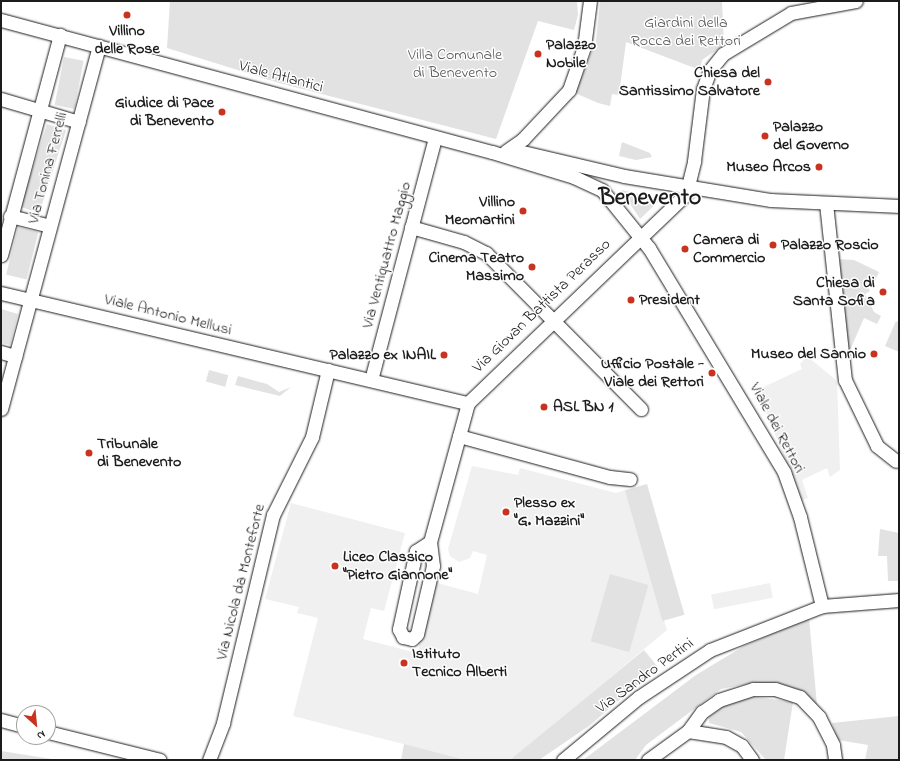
<!DOCTYPE html>
<html>
<head>
<meta charset="utf-8">
<style>
  body { margin:0 }
  #map { position:relative; width:900px; height:761px; overflow:hidden; background:#fff; font-family:"Indie Flower",sans-serif }
  div>[style] { position:absolute }
  [style*='--x'] { left:calc(var(--x)*1px); top:calc(var(--y)*1px); width:calc(var(--w)*1px); rotate:calc(var(--a)*1deg) }
  .built>* { inset:0; background:#f0f0f0; transform-origin:0 0 }
  .green>* { inset:0; background:#e2e2e2; transform-origin:0 0 }
  .roads { filter:drop-shadow(0 0 1px #1c1c1c) drop-shadow(0 0 1px #1c1c1c) }
  .street>* { height:13px; margin:-6.5px; padding:0 6.5px; transform-origin:6.5px; border-radius:6.5px; background:#fff }
  .dots>* { width:11px; height:11px; translate:-50% -50%; box-sizing:border-box; border:2px solid #fff; border-radius:50% }
  span { translate:-50% -50%; white-space:nowrap; text-align:center; line-height:1.15; -webkit-text-stroke:3px #fff; paint-order:stroke }
  .park-label { font-size:16px; color:#575757 }
  .poi-label { font-size:16px; color:#1c1c1c; font-weight:700 }
  .left { translate:0 -50%; text-align:left }
  .right { translate:-100% -50%; text-align:right }
  .street-label { font-size:16px; color:#1c1c1c }
  .town-label { font-size:24px; color:#1c1c1c; font-weight:700 }
  .frame { position:absolute; inset:0; border:2px solid #1c1c1c; pointer-events:none }
  .north { position:absolute; left:16px; top:705px; width:40px; height:40px; box-sizing:border-box; background:#fff; border:1px solid #a4a4a4; border-radius:50%; rotate:153deg; font-size:11px; font-weight:700; line-height:16px; text-align:center; color:#1c1c1c }
  .north::after { content:''; display:block; margin:auto; width:14px; height:18px; background:#c8321e; clip-path:polygon(50% 0,100% 100%,50% 72%,0 100%) }
</style>
</head>
<body>
<div id="map">
  <div class="built">
    <div style="clip-path:polygon(807px 356px,837px 381px,840px 470px,830px 477px,827px 468px,802px 480px,808px 498px,802px 500px,757px 390px,802px 369px,800px 364px)"></div>
    <div style="clip-path:polygon(472px 466px,518px 475px,520px 468px,616px 493px,625px 490px,667px 630px,511px 760px,466px 760px,293px 716px,318px 618px,297px 613px,299px 607px,265px 599px,291px 503px,405px 533px,384px 611px,371px 608px,363px 639px,417px 653px,437px 583px,478px 594px,487px 555px,473px 551px,470px 558px,459px 562px,450px 556px,448px 549px)"></div>
    <div style="left:770px;top:583px;width:15px;height:60px;rotate:79deg"></div>
  </div>
  <div class="green">
    <div style="clip-path:polygon(170px 1px,577px 1px,578px 15px,574px 30px,538px 21px,496px 139px,279px 83px,167px 48px)"></div>
    <div style="clip-path:polygon(600px 1px,722px 1px,724px 45px,702px 60px,700px 70px,626px 42px,619px 95px,612px 94px,610px 106px,598px 103px,575px 93px,596px 41px)"></div>
    <div style="left:64px;top:57px;width:20px;height:49px;rotate:11deg"></div>
    <div style="left:47px;top:124px;width:20px;height:87px;rotate:18deg"></div>
    <div style="clip-path:polygon(622px 142px,650px 153px,652px 157px,636px 160px,619px 156px)"></div>
    <div style="clip-path:polygon(621px 190px,661px 199px,640px 219px)"></div>
    <div style="left:18px;top:227px;width:21px;height:49px;rotate:14deg"></div>
    <div style="clip-path:polygon(837px 259px,854px 260px,879px 272px,874px 283px,867px 285px,870px 291px,865px 294px,874px 312px,881px 316px,877px 324px,864px 318px,847px 357px)"></div>
    <div style="clip-path:polygon(1px 309px,18px 314px,10px 345px,1px 343px)"></div>
    <div style="clip-path:polygon(896px 321px,899px 323px,899px 352px,885px 346px)"></div>
    <div style="left:209px;top:370px;width:20px;height:12px;rotate:15deg"></div>
    <div style="clip-path:polygon(238px 376px,267px 384px,279px 392px,291px 387px,280px 396px,235px 385px)"></div>
    <div style="left:647px;top:484px;width:136px;height:23px;rotate:74deg"></div>
    <div style="clip-path:polygon(880px 529px,899px 533px,899px 581px,888px 581px,887px 556px,878px 556px)"></div>
    <div style="left:610px;top:574px;width:40px;height:70px;rotate:16deg"></div>
    <div style="clip-path:polygon(809px 618px,817px 705px,786px 687px,747px 684px,721px 689px,646px 745px,635px 760px,583px 760px,696px 675px,744px 646px)"></div>
    <div style="clip-path:polygon(644px 650px,658px 667px,589px 726px,539px 760px,510px 760px)"></div>
    <div style="clip-path:polygon(750px 696px,793px 702px,784px 760px,766px 760px,741px 732px,709px 723px,709px 717px,722px 707px)"></div>
    <div style="clip-path:polygon(899px 716px,899px 760px,865px 760px,868px 745px,838px 740px,832px 723px)"></div>
    <div style="clip-path:polygon(404px 744px,466px 760px,401px 760px)"></div>
    <div style="clip-path:polygon(1px 751px,58px 760px,1px 760px)"></div>
  </div>
  <div class="roads">
    <div class="street">
      <div style="--x:1;--y:20;--w:508;--a:15.05"></div>
      <div style="--x:492;--y:152;--w:86;--a:17"></div>
      <div style="--x:574;--y:177;--w:31;--a:25"></div>
      <div style="--x:602;--y:190;--w:75;--a:51"></div>
      <div style="--x:649;--y:248;--w:262;--a:58.9"></div>
      <div style="--x:784;--y:472;--w:48;--a:70.4"></div>
      <div style="--x:800;--y:517;--w:92;--a:76.1"></div>
      <div style="--x:1;--y:99;--w:81;--a:16.4"></div>
      <div style="--x:510;--y:149;--w:117;--a:13.3"></div>
      <div style="--x:624;--y:176;--w:149;--a:9.3"></div>
      <div style="--x:771;--y:200;--w:128;--a:2.7"></div>
      <div style="--x:506;--y:151;--w:21;--a:-35"></div>
      <div style="--x:523;--y:139;--w:67;--a:-46.8"></div>
      <div style="--x:569;--y:90;--w:46;--a:-70.8"></div>
      <div style="--x:584;--y:47;--w:46;--a:-82.6"></div>
      <div style="--x:826;--y:203;--w:178;--a:83.9"></div>
      <div style="--x:845;--y:380;--w:73;--a:64.1"></div>
      <div style="--x:877;--y:446;--w:24;--a:38"></div>
      <div style="--x:10;--y:216;--w:41;--a:14"></div>
      <div style="--x:411;--y:227;--w:55;--a:15.8"></div>
      <div style="--x:464;--y:242;--w:25;--a:27"></div>
      <div style="--x:486;--y:253;--w:220;--a:45.2"></div>
      <div style="--x:1;--y:255;--w:228;--a:-75"></div>
      <div style="--x:1;--y:293;--w:480;--a:13.3"></div>
      <div style="--x:1;--y:352;--w:15;--a:16"></div>
      <div style="--x:371;--y:380;--w:250;--a:-75.2"></div>
      <div style="--x:1;--y:409;--w:376;--a:-74.9"></div>
      <div style="--x:459;--y:436;--w:156;--a:15.2"></div>
      <div style="--x:610;--y:477;--w:20;--a:6"></div>
      <div style="--x:430;--y:542;--w:17;--a:147"></div>
      <div style="--x:416;--y:551;--w:80;--a:102.3"></div>
      <div style="--x:399;--y:629;--w:9;--a:63"></div>
      <div style="--x:403;--y:637;--w:9;--a:13"></div>
      <div style="--x:412;--y:639;--w:7;--a:-45"></div>
      <div style="--x:417;--y:634;--w:70;--a:-76.8"></div>
      <div style="--x:433;--y:566;--w:24;--a:-97"></div>
      <div style="--x:430;--y:542;--w:144;--a:-74.7"></div>
      <div style="--x:468;--y:403;--w:302;--a:-43.8"></div>
      <div style="--x:686;--y:194;--w:34;--a:-76"></div>
      <div style="--x:694;--y:161;--w:73;--a:-82.9"></div>
      <div style="--x:703;--y:89;--w:20;--a:-70"></div>
      <div style="--x:710;--y:70;--w:21;--a:-51"></div>
      <div style="--x:723;--y:54;--w:79;--a:-31.1"></div>
      <div style="--x:791;--y:13;--w:66;--a:-10.5"></div>
      <div style="--x:1;--y:720;--w:24;--a:15"></div>
      <div style="--x:688;--y:731;--w:24;--a:-54"></div>
      <div style="--x:702;--y:712;--w:21;--a:-35"></div>
      <div style="--x:719;--y:700;--w:36;--a:-18"></div>
      <div style="--x:753;--y:689;--w:22;--a:0"></div>
      <div style="--x:775;--y:689;--w:26;--a:18"></div>
      <div style="--x:800;--y:697;--w:28;--a:46"></div>
      <div style="--x:819;--y:717;--w:31;--a:63"></div>
      <div style="--x:833;--y:745;--w:15;--a:82"></div>
      <div style="--x:48;--y:732;--w:115;--a:14"></div>
      <div style="--x:209;--y:760;--w:40;--a:-69"></div>
      <div style="--x:223;--y:723;--w:214;--a:-76.5"></div>
      <div style="--x:273;--y:515;--w:87;--a:-63.4"></div>
      <div style="--x:312;--y:437;--w:69;--a:-76.6"></div>
      <div style="--x:563;--y:760;--w:99;--a:-39.7"></div>
      <div style="--x:639;--y:697;--w:85;--a:-33.5"></div>
      <div style="--x:710;--y:650;--w:120;--a:-21.4"></div>
      <div style="--x:822;--y:606;--w:77;--a:-4.5"></div>
      <div style="--x:648;--y:760;--w:49;--a:-35.9"></div>
      <div style="--x:688;--y:731;--w:38;--a:9"></div>
      <div style="--x:726;--y:737;--w:18;--a:29"></div>
      <div style="--x:742;--y:746;--w:17;--a:54"></div>
    </div>
  </div>
  <div class="dots">
    <div style="left:127px;top:15px;background:#c8321e"></div>
    <div style="left:538px;top:54px;background:#c8321e"></div>
    <div style="left:768px;top:82px;background:#c8321e"></div>
    <div style="left:222px;top:112px;background:#c8321e"></div>
    <div style="left:765px;top:136px;background:#c8321e"></div>
    <div style="left:819px;top:167px;background:#c8321e"></div>
    <div style="left:523px;top:211px;background:#c8321e"></div>
    <div style="left:773px;top:245px;background:#c8321e"></div>
    <div style="left:685px;top:249px;background:#c8321e"></div>
    <div style="left:532px;top:267px;background:#c8321e"></div>
    <div style="left:883px;top:292px;background:#c8321e"></div>
    <div style="left:631px;top:300px;background:#c8321e"></div>
    <div style="left:874px;top:354px;background:#c8321e"></div>
    <div style="left:444px;top:355px;background:#c8321e"></div>
    <div style="left:712px;top:373px;background:#c8321e"></div>
    <div style="left:544px;top:407px;background:#c8321e"></div>
    <div style="left:89px;top:453px;background:#c8321e"></div>
    <div style="left:506px;top:512px;background:#c8321e"></div>
    <div style="left:335px;top:566px;background:#c8321e"></div>
    <div style="left:404px;top:663px;background:#c8321e"></div>
  </div>
  <div class="park-label">
    <span style="left:686px;top:32px">Giardini della<br>Rocca dei Rettori</span>
    <span style="left:455px;top:64px">Villa Comunale<br>di Benevento</span>
  </div>
  <div class="poi-label">
    <span style="left:127px;top:40px">Villino<br>delle Rose</span>
    <span class="left" style="left:546px;top:54px">Palazzo<br>Nobile</span>
    <span class="right" style="left:760px;top:82px">Chiesa del<br>Santissimo Salvatore</span>
    <span class="right" style="left:214px;top:112px">Giudice di Pace<br>di Benevento</span>
    <span class="left" style="left:773px;top:136px">Palazzo<br>del Governo</span>
    <span class="right" style="left:811px;top:167px">Museo Arcos</span>
    <span class="right" style="left:515px;top:211px">Villino<br>Meomartini</span>
    <span class="left" style="left:693px;top:249px">Camera di<br>Commercio</span>
    <span class="left" style="left:781px;top:245px">Palazzo Roscio</span>
    <span class="right" style="left:524px;top:267px">Cinema Teatro<br>Massimo</span>
    <span class="right" style="left:875px;top:292px">Chiesa di<br>Santa Sofia</span>
    <span class="left" style="left:639px;top:300px">President</span>
    <span class="right" style="left:866px;top:354px">Museo del Sannio</span>
    <span class="right" style="left:436px;top:355px">Palazzo ex INAIL</span>
    <span class="right" style="left:704px;top:373px">Ufficio Postale -<br>Viale dei Rettori</span>
    <span class="left" style="left:553px;top:407px">ASL BN 1</span>
    <span class="left" style="left:97px;top:453px">Tribunale<br>di Benevento</span>
    <span class="left" style="left:514px;top:512px">Plesso ex<br>"G. Mazzini"</span>
    <span class="left" style="left:343px;top:566px">Liceo Classico<br>"Pietro Giannone"</span>
    <span class="left" style="left:412px;top:663px">Istituto<br>Tecnico Alberti</span>
  </div>
  <div class="street-label">
    <span style="left:281px;top:77px;rotate:15deg">Viale Atlantici</span>
    <span style="left:48px;top:168px;rotate:-75deg">Via Tonina Ferrelli</span>
    <span style="left:387px;top:255px;rotate:-75deg">Via Ventiquattro Maggio</span>
    <span style="left:542px;top:306px;rotate:-44deg">Via Giovan Battista Perasso</span>
    <span style="left:168px;top:315px;rotate:14deg">Viale Antonio Mellusi</span>
    <span style="left:777px;top:428px;rotate:62deg">Viale dei Rettori</span>
    <span style="left:241px;top:582px;rotate:-76deg">Via Nicola da Monteforte</span>
    <span style="left:645px;top:676px;rotate:-36deg">Via Sandro Pertini</span>
  </div>
  <div class="town-label">
    <span style="left:650px;top:199px">Benevento</span>
  </div>
  <div class="frame"></div>
  <div class="north">N</div>
</div>
</body>
</html>
